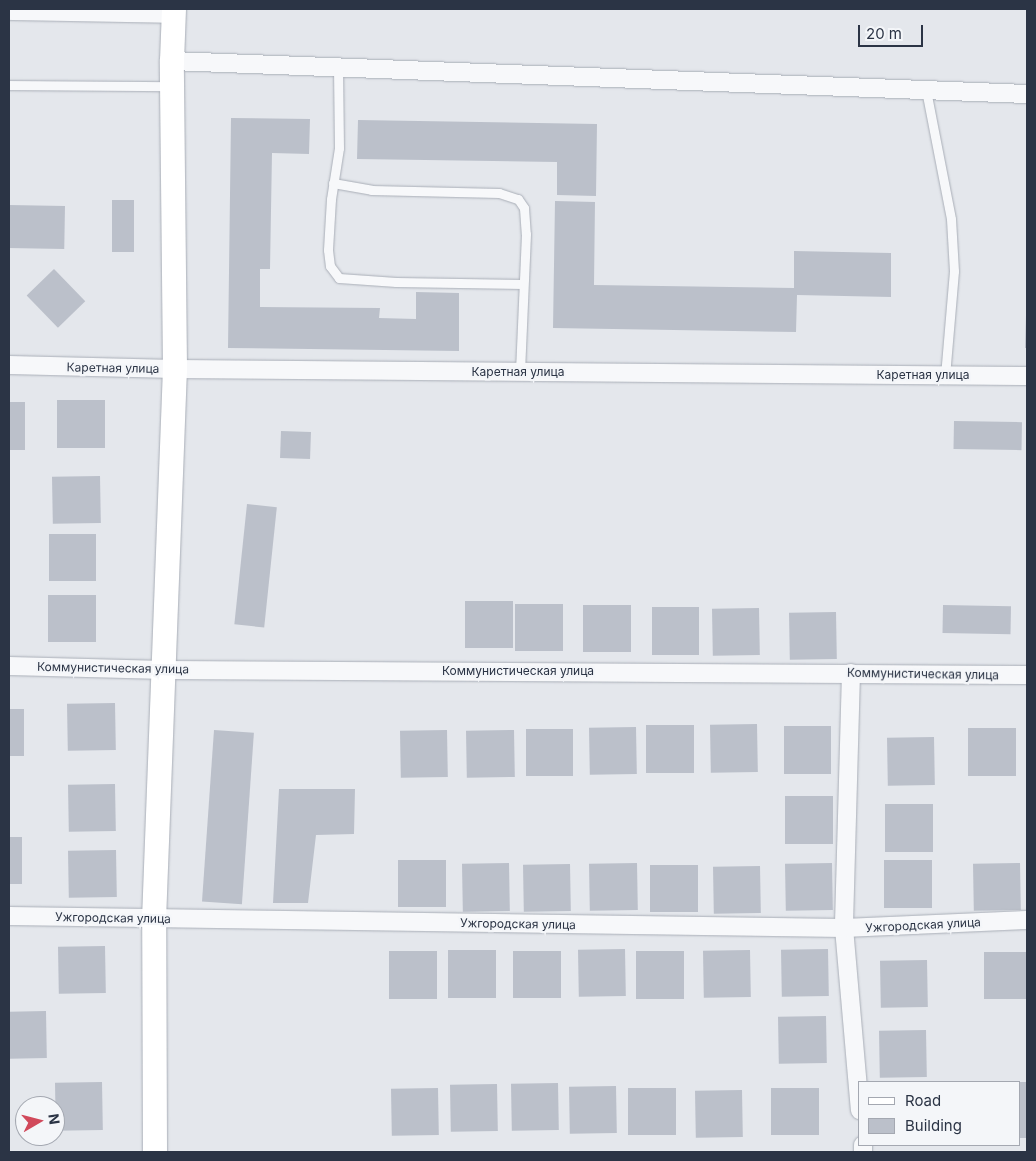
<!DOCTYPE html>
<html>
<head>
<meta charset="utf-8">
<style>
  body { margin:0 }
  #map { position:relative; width:1036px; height:1161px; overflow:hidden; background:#e4e7ec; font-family:Inter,sans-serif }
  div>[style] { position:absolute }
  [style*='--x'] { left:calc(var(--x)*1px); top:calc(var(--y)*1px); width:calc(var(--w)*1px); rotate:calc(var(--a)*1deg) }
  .building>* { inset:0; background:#bbc0ca; transform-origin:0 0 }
  .roads { filter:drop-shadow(0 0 1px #a9aeb7) drop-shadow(0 0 1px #a9aeb7) }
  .service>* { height:9px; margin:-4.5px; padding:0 4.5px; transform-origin:4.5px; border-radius:4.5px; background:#f7f8fa }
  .minor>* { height:18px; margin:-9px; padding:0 9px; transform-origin:9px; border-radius:9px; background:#f7f8fa }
  .secondary>* { height:24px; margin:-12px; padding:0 12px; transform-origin:12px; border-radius:12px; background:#fff }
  span { translate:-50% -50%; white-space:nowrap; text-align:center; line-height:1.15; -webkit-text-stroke:4.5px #f4f6f9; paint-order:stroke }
  .street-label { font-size:12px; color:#2b3445 }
  .frame { position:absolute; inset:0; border:10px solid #2b3445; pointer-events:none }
  .legend { position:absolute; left:858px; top:1081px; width:162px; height:65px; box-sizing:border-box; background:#f4f6f9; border:1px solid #a4a8b1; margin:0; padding:6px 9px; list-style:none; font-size:15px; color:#2b3445 }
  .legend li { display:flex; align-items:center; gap:10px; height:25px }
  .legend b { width:25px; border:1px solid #a4a8b1 }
  .north { position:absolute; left:15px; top:1096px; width:50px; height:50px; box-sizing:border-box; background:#f4f6f9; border:1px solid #a4a8b1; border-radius:50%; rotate:82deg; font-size:14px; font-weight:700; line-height:20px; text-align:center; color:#2b3445 }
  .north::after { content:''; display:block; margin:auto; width:18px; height:22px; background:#d1495b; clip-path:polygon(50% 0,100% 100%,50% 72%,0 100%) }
  .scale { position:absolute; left:858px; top:25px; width:65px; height:22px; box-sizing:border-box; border:2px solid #2b3445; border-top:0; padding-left:6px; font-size:15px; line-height:18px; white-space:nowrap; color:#2b3445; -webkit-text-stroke:4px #f4f6f9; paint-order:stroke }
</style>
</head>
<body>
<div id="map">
  <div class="building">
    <div style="clip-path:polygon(231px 118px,310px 119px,309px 154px,272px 153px,270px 269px,260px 269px,260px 307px,380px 308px,379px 318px,416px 319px,416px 292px,459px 293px,459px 351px,228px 348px)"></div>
    <div style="clip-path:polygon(358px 120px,597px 124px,596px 196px,557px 195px,557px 162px,357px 159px)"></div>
    <div style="left:112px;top:200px;width:22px;height:52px"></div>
    <div style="clip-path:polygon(555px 201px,595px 202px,594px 285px,794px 288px,794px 251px,891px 253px,891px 297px,797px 295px,796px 332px,553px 328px)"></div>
    <div style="left:9px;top:205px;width:56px;height:43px;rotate:1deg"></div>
    <div style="left:54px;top:269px;width:45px;height:38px;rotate:46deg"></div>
    <div style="clip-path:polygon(1026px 315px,1027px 315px,1027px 348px,1025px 348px)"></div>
    <div style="left:105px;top:400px;width:48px;height:48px;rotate:90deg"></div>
    <div style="left:9px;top:402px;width:16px;height:48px"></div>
    <div style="left:954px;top:421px;width:68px;height:28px;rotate:1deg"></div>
    <div style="left:281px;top:431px;width:30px;height:27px;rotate:2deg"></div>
    <div style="left:100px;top:476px;width:47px;height:48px;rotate:89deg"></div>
    <div style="left:247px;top:504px;width:30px;height:121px;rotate:6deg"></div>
    <div style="left:49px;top:534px;width:47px;height:47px"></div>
    <div style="left:96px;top:595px;width:47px;height:48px;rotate:90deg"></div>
    <div style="left:513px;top:601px;width:47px;height:48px;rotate:90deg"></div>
    <div style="left:563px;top:604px;width:47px;height:48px;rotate:90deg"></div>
    <div style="left:583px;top:605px;width:48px;height:47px"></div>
    <div style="left:943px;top:605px;width:68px;height:28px;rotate:1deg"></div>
    <div style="left:652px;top:607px;width:47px;height:48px"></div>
    <div style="left:759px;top:608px;width:47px;height:47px;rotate:89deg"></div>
    <div style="left:836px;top:612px;width:47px;height:47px;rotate:89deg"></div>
    <div style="left:115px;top:703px;width:47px;height:48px;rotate:89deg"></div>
    <div style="left:9px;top:709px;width:15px;height:47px"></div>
    <div style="left:757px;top:724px;width:48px;height:47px;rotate:89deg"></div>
    <div style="left:646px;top:725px;width:48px;height:48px"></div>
    <div style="left:784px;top:726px;width:47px;height:48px"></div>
    <div style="left:636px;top:727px;width:47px;height:47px;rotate:89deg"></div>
    <div style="left:968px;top:728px;width:48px;height:48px"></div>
    <div style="left:526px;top:729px;width:47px;height:47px"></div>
    <div style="left:214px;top:730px;width:40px;height:172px;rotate:4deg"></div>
    <div style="left:447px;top:730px;width:47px;height:47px;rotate:89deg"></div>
    <div style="left:514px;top:730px;width:47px;height:48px;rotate:89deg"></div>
    <div style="left:934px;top:737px;width:48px;height:47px;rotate:89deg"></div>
    <div style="left:115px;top:784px;width:47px;height:47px;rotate:89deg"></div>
    <div style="clip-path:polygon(279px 789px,355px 789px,354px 834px,316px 835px,308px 903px,273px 903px)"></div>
    <div style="left:833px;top:796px;width:48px;height:48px;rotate:90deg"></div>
    <div style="left:933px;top:804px;width:48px;height:48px;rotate:90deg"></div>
    <div style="left:9px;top:837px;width:13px;height:47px"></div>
    <div style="left:116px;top:850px;width:47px;height:48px;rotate:89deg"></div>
    <div style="left:398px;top:860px;width:48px;height:47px"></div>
    <div style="left:884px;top:860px;width:48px;height:48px"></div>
    <div style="left:509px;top:863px;width:48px;height:47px;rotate:89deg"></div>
    <div style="left:637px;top:863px;width:47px;height:48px;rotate:89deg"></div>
    <div style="left:832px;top:863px;width:47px;height:47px;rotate:89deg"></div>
    <div style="left:1020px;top:863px;width:47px;height:47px;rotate:89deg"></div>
    <div style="left:570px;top:864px;width:47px;height:47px;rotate:89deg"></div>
    <div style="left:698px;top:865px;width:47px;height:48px;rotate:90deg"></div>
    <div style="left:760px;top:866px;width:47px;height:47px;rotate:89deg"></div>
    <div style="left:105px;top:946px;width:47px;height:47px;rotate:89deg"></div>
    <div style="left:625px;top:949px;width:47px;height:47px;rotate:89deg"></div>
    <div style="left:828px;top:949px;width:47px;height:47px;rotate:89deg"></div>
    <div style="left:448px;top:950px;width:48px;height:48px"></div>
    <div style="left:750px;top:950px;width:47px;height:47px;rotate:89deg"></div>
    <div style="left:389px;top:951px;width:48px;height:48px"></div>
    <div style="left:513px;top:951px;width:48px;height:47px"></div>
    <div style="left:636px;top:951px;width:48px;height:48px"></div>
    <div style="left:984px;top:952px;width:43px;height:47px"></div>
    <div style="left:927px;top:960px;width:47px;height:47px;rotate:89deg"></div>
    <div style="left:46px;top:1011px;width:47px;height:37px;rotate:89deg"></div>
    <div style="left:826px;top:1016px;width:47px;height:48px;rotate:89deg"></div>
    <div style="left:926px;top:1030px;width:47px;height:47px;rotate:89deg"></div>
    <div style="left:102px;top:1082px;width:48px;height:47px;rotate:89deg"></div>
    <div style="left:1020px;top:1082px;width:7px;height:56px"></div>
    <div style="left:558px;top:1083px;width:47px;height:47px;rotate:89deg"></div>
    <div style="left:497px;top:1084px;width:47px;height:47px;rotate:89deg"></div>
    <div style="left:616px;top:1086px;width:47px;height:47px;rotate:89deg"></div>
    <div style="left:438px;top:1088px;width:47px;height:47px;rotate:89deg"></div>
    <div style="left:676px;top:1088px;width:47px;height:48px;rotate:90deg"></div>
    <div style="left:819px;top:1088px;width:47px;height:48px;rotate:90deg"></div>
    <div style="left:742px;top:1090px;width:47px;height:47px;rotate:89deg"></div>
  </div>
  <div class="roads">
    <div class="service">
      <div style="--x:338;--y:67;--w:81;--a:89.3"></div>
      <div style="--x:339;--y:148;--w:52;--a:98.9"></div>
      <div style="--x:331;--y:199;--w:51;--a:93.4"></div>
      <div style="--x:328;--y:250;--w:16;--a:83"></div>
      <div style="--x:330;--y:266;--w:15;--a:53"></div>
      <div style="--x:339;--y:278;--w:57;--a:4"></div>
      <div style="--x:396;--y:282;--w:127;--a:0.9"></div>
      <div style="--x:9;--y:85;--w:163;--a:0.4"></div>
      <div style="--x:926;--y:90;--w:131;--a:79"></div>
      <div style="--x:951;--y:219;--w:52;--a:86.7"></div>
      <div style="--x:954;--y:271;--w:104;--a:94.9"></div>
      <div style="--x:333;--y:183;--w:39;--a:10"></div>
      <div style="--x:371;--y:190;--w:128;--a:1.3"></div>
      <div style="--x:499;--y:193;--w:20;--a:18"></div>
      <div style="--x:518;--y:199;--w:11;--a:56"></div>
      <div style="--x:524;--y:208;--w:26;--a:86"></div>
      <div style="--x:526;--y:234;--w:138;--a:92.5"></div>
    </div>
    <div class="minor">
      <div style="--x:9;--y:11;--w:165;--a:1"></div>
      <div style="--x:172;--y:61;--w:856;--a:2.21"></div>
      <div style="--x:9;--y:365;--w:166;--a:1.4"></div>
      <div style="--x:175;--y:369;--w:852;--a:0.47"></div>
      <div style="--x:9;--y:666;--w:156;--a:1.5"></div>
      <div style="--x:165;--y:670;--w:862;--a:0.33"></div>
      <div style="--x:851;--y:673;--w:255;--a:91.6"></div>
      <div style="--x:844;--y:928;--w:183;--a:85"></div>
      <div style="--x:9;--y:916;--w:835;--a:0.82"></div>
      <div style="--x:844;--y:928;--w:183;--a:-2.5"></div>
      <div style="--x:863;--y:1145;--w:7;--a:90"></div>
    </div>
    <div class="secondary">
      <div style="--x:155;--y:1152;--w:232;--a:-90.2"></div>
      <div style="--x:154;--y:920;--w:551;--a:-87.82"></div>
      <div style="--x:175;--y:369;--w:308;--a:-90.6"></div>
      <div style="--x:172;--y:61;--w:52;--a:-87.8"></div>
    </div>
  </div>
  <div class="street-label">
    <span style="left:113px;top:368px;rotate:1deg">Каретная улица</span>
    <span style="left:518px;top:372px">Каретная улица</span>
    <span style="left:923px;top:375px">Каретная улица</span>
    <span style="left:113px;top:668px;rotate:1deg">Коммунистическая улица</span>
    <span style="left:518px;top:671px">Коммунистическая улица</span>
    <span style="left:923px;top:674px;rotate:1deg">Коммунистическая улица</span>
    <span style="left:113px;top:918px;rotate:1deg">Ужгородская улица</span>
    <span style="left:518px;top:924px;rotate:1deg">Ужгородская улица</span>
    <span style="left:923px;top:925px;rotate:-3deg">Ужгородская улица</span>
  </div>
  <div class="frame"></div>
  <ul class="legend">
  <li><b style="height:6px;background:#fff"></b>Road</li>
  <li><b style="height:14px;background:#bbc0ca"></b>Building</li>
  </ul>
  <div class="north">N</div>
  <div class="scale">20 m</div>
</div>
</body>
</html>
